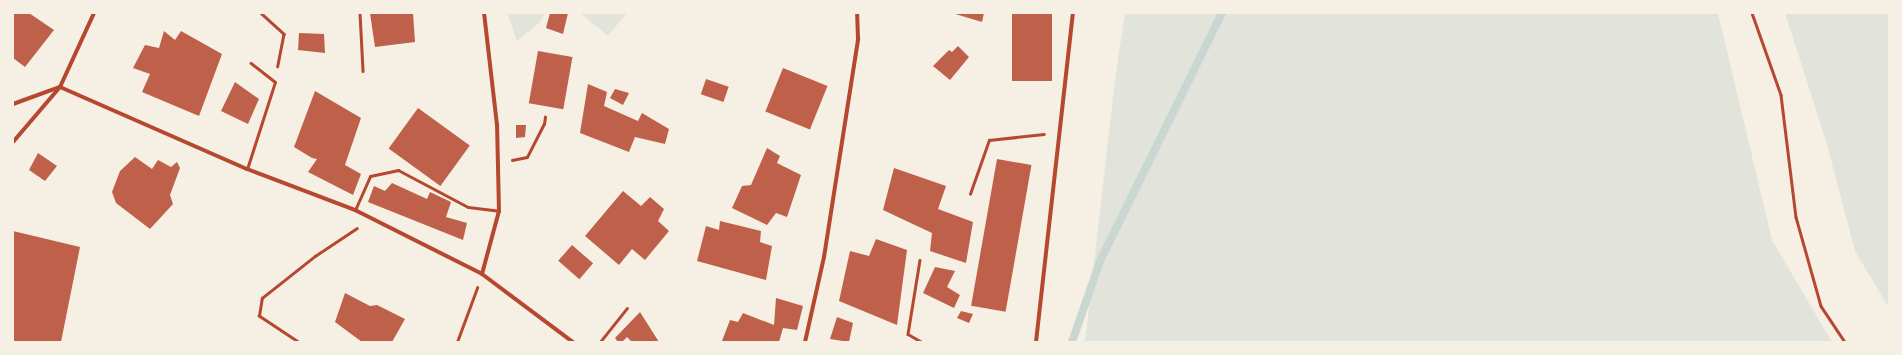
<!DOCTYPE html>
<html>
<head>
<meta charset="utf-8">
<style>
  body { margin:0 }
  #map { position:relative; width:1902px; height:355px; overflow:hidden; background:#f6efe4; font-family:Montserrat,sans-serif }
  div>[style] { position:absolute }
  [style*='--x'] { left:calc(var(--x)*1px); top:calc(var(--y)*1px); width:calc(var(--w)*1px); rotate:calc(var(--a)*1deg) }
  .green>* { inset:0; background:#e2e4dc }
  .stream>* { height:8px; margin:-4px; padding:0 4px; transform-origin:4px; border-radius:4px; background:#c9d6d2 }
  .building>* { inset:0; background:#bf614a; transform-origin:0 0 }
  .path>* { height:2.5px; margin:-1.25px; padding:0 1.25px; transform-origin:1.25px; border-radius:1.25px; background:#b5482f }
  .service>* { height:3px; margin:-1.5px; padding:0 1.5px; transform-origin:1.5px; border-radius:1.5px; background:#b5482f }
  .minor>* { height:4px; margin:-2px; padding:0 2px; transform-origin:2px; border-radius:2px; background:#b5482f }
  span { translate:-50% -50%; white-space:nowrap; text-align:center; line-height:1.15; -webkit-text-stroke:3px #f6efe4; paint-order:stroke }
  .frame { position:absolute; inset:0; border:14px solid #f6efe4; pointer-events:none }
</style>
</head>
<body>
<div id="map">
  <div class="green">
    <div style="clip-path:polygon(507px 13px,545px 13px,539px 23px,517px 41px)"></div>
    <div style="clip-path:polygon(580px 13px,627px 13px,608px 36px)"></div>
    <div style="clip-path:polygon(1125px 13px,1718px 13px,1772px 240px,1832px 342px,1085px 342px,1115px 80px)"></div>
    <div style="clip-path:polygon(1785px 13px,1889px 13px,1889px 308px,1855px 251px,1826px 141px)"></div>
  </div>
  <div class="stream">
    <div style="--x:1072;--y:342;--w:86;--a:-70.9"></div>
    <div style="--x:1100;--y:261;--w:276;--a:-63.8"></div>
  </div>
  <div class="building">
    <div style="clip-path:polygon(13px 13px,29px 13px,54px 30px,25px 67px,13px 58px)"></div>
    <div style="clip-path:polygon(370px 13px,413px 13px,415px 42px,375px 47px)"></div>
    <div style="clip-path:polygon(550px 13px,568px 13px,563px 34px,546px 28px)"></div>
    <div style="clip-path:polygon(952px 13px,984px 13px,982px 22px)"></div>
    <div style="left:1012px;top:13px;width:40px;height:68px"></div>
    <div style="clip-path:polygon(164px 31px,175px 40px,181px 31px,222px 54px,199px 116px,142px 92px,150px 74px,133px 68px,145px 45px,159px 48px)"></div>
    <div style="clip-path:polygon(299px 33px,324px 34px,325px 53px,298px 50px)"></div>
    <div style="clip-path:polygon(958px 46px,969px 57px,950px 80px,933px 66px,949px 50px,952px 52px)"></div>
    <div style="left:538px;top:51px;width:35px;height:53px;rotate:10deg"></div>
    <div style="left:783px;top:68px;width:48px;height:47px;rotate:22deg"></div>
    <div style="left:706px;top:79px;width:24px;height:16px;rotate:19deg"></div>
    <div style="clip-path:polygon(235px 82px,259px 99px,248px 124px,221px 111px)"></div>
    <div style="clip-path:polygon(588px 84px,607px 92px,604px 106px,638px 121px,642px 113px,669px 129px,665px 144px,635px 137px,629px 152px,580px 133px)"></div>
    <div style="clip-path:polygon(615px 89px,629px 93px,623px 105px,610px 98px)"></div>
    <div style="clip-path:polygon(315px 91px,361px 118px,345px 165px,361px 174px,353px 195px,308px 172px,317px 159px,312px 158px,294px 147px)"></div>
    <div style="left:418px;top:108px;width:64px;height:50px;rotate:36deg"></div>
    <div style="clip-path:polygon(516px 125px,526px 125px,525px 137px,516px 138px)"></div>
    <div style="clip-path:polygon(767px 148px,780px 156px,777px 163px,801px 175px,787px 217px,776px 213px,767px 225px,732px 208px,742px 186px,751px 185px)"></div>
    <div style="clip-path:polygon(38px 153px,57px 166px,45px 181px,29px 170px)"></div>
    <div style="clip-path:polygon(135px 157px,152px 169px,158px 160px,171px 167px,177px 162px,180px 168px,170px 195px,173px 204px,150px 229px,116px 203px,112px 192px,120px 171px)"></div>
    <div style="left:997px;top:159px;width:35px;height:149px;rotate:10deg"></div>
    <div style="clip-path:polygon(894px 168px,946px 186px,938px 209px,973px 222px,966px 263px,930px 251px,932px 233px,883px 210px)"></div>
    <div style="clip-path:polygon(392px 183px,427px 199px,430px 192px,451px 202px,446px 217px,467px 223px,463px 240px,368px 202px,374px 186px,385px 191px)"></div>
    <div style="clip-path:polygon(623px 191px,641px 206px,650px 197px,664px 209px,658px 221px,669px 231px,645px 260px,632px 249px,619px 265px,585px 236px)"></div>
    <div style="clip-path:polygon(720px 221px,761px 231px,760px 242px,772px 246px,766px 280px,697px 261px,706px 226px,719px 230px)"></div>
    <div style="clip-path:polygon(13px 231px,80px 247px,61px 342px,13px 342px)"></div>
    <div style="clip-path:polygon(876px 239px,907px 250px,897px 325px,839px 301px,850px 251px,869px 256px)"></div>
    <div style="left:572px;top:245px;width:28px;height:21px;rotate:41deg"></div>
    <div style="clip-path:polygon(935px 267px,955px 271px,947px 287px,960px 295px,954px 308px,923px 293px)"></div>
    <div style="clip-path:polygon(345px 293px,370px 306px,377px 305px,405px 319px,392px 342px,362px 342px,335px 322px)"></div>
    <div style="clip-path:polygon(776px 298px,803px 306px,797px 330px,783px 328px,779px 342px,722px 341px,730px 320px,738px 322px,743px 313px,774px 325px)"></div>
    <div style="clip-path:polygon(961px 311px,973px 314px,969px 323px,957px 318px)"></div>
    <div style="clip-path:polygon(640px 312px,659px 342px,632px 342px,627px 337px,622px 342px,618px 342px,615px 338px)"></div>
    <div style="clip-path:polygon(837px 317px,853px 323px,849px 342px,830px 339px)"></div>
  </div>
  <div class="path">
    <div style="--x:261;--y:13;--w:31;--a:42"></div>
    <div style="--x:284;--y:34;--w:33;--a:101"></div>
    <div style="--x:360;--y:13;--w:58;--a:87"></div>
    <div style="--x:814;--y:13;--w:10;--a:0"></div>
    <div style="--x:1752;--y:13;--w:87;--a:70.5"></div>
    <div style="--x:1781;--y:95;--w:123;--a:83"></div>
    <div style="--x:1796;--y:217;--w:92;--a:74.3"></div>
    <div style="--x:1821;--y:306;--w:43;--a:56.3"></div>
    <div style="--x:512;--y:160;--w:15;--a:-11"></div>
    <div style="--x:527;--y:157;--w:37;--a:-63"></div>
    <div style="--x:544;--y:124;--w:7;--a:-82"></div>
    <div style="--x:970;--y:194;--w:57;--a:-70.6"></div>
    <div style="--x:989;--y:140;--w:55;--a:-6.2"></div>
    <div style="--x:920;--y:260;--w:75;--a:99.2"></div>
    <div style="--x:908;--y:334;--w:16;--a:30"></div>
    <div style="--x:298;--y:342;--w:47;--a:-146.3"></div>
    <div style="--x:259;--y:316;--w:18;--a:-81"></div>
    <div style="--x:262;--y:298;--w:68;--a:-38.4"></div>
    <div style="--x:315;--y:256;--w:50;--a:-33.7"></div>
    <div style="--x:457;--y:342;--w:58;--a:-69.7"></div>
    <div style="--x:600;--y:342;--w:43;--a:-51.5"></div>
  </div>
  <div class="service">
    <div style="--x:247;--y:169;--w:91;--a:-72.2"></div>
    <div style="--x:275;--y:82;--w:31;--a:-142"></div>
    <div style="--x:355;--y:210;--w:37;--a:-66"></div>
    <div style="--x:370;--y:176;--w:29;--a:-12"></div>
    <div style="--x:398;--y:170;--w:79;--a:27.9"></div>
    <div style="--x:468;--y:207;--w:31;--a:7"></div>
  </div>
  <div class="minor">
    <div style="--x:13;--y:104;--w:50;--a:-19.9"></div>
    <div style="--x:60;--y:87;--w:204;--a:23.7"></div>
    <div style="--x:247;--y:169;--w:116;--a:20.8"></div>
    <div style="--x:355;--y:210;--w:142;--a:26.7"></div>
    <div style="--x:482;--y:274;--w:114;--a:36.8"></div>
    <div style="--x:13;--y:142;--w:72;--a:-49.5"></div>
    <div style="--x:60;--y:87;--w:81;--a:-65.3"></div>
    <div style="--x:482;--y:274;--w:65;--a:-74.9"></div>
    <div style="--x:499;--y:211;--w:86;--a:-91.3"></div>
    <div style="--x:497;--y:125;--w:113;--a:-96.6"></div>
    <div style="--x:805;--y:342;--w:87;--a:-77.4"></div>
    <div style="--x:824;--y:257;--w:221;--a:-81.1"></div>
    <div style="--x:858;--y:39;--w:26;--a:-92"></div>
    <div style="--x:1036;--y:342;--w:331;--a:-83.6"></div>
  </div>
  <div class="frame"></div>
</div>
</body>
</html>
